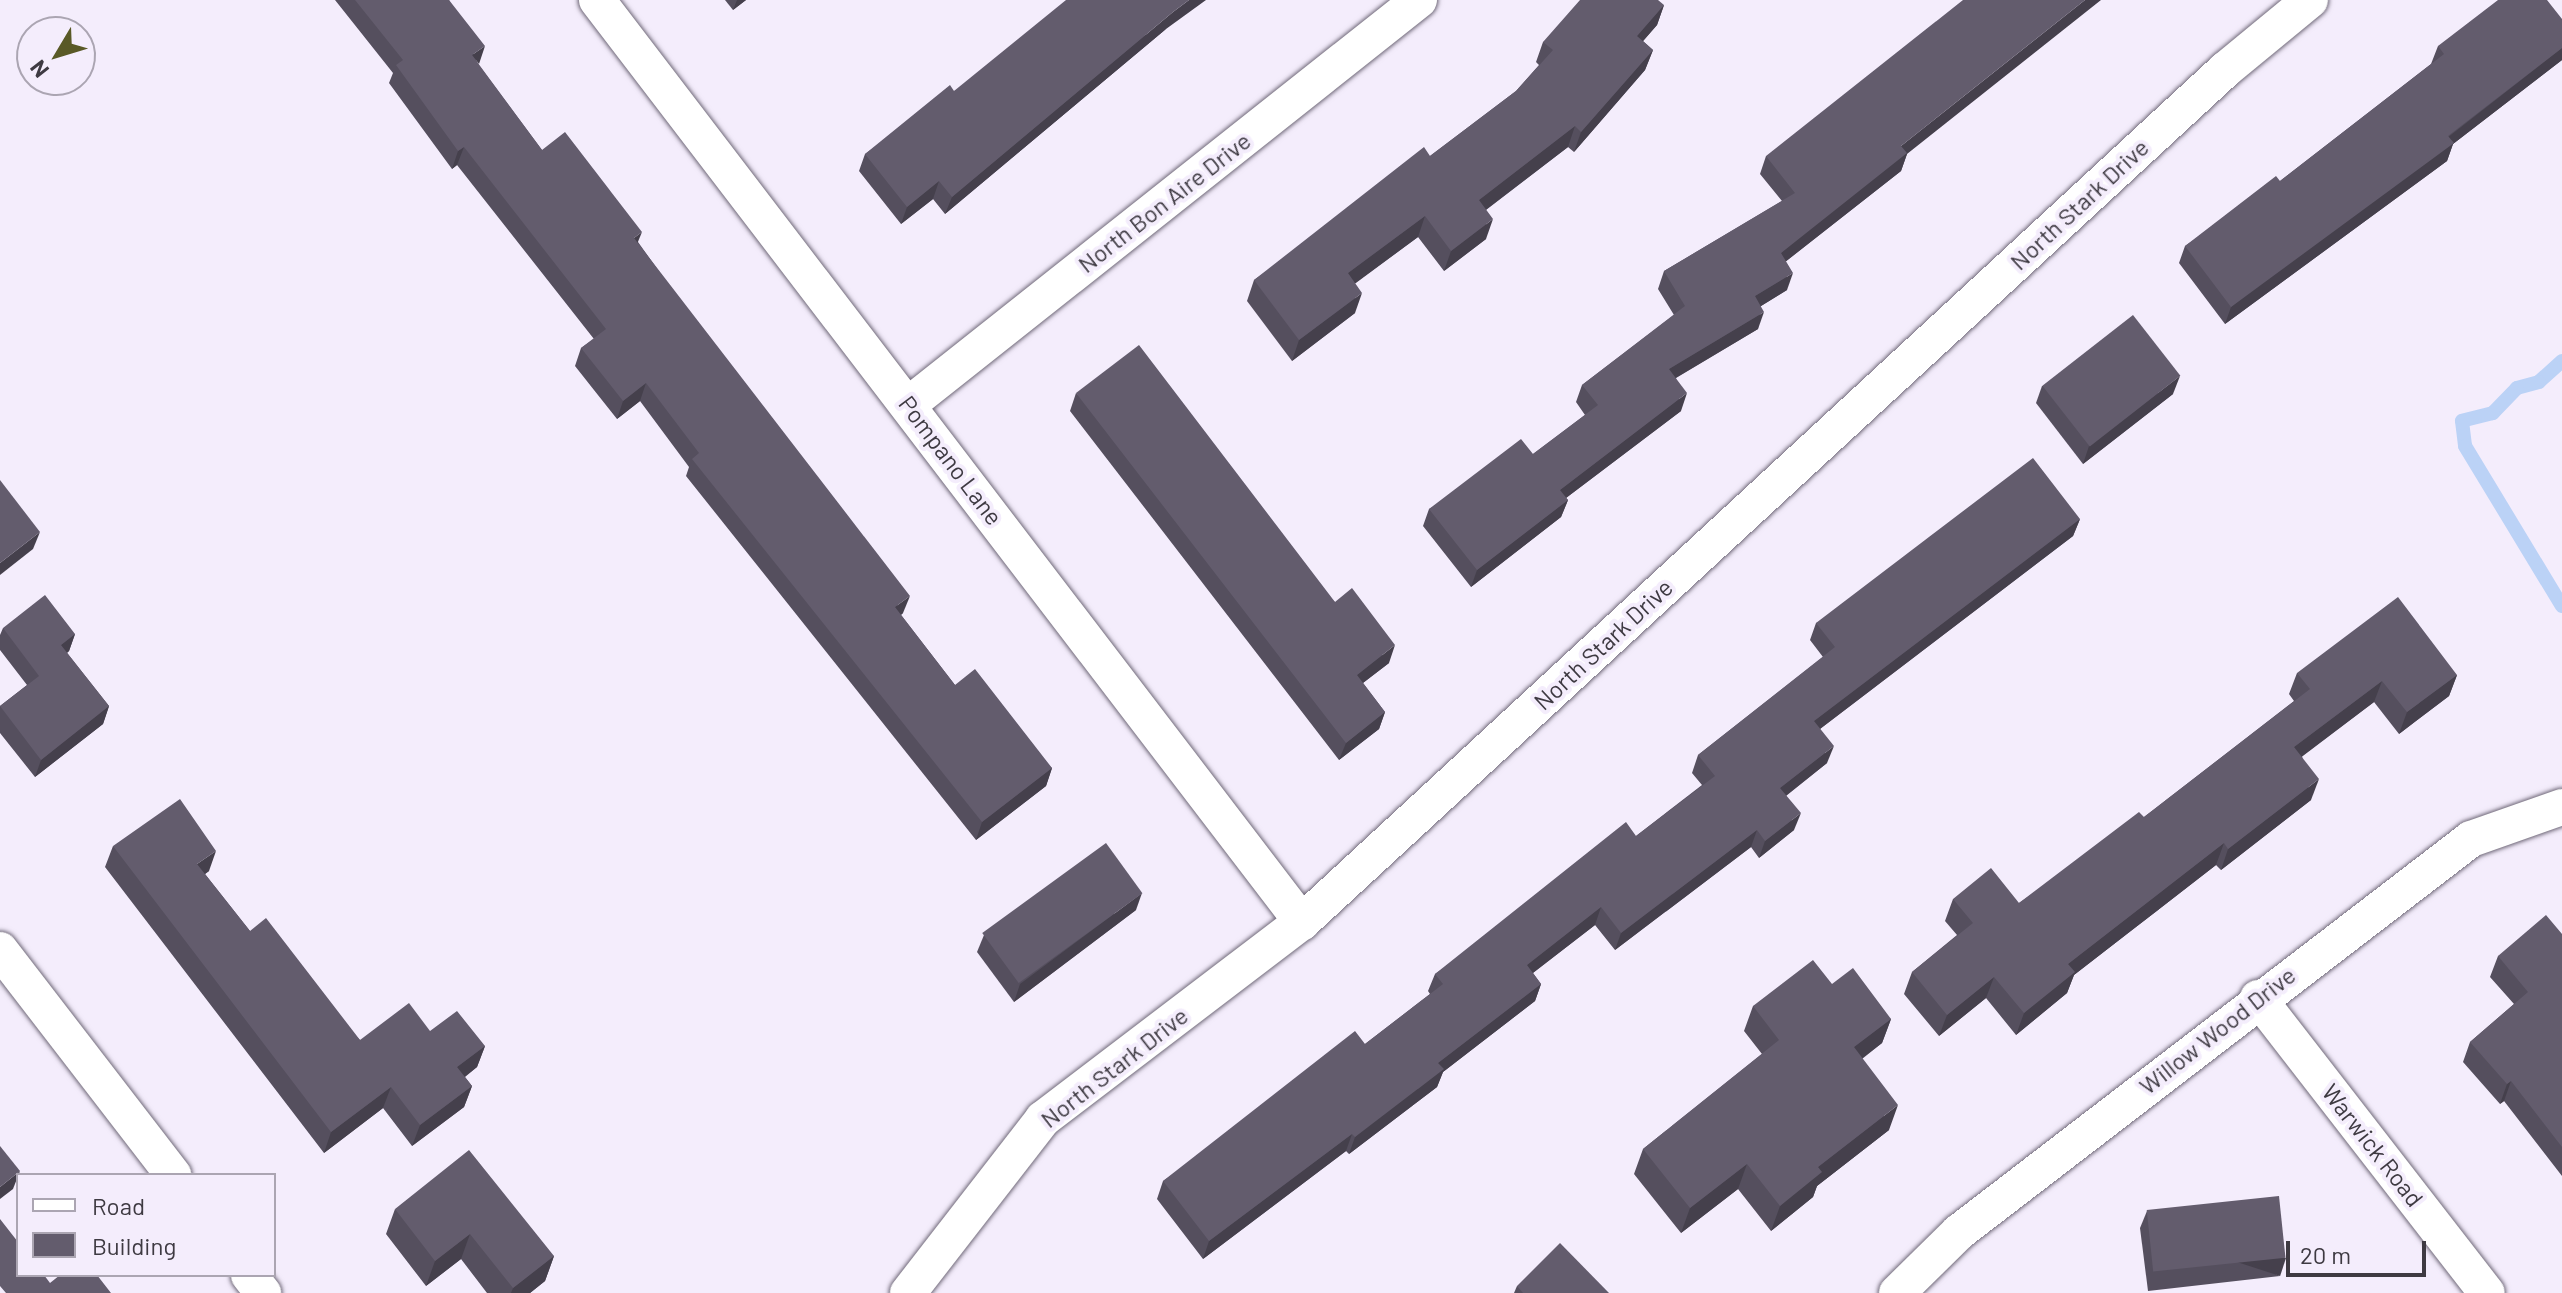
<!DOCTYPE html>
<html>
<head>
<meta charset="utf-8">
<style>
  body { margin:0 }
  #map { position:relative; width:2562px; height:1293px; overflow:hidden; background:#f4edfc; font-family:Barlow,sans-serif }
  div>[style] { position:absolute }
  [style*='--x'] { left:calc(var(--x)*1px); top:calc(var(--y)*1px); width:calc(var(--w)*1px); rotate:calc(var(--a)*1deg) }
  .stream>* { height:14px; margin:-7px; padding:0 7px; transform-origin:7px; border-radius:7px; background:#bbd2f6 }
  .roads { filter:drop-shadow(0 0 2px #706979) drop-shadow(0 0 2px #706979) }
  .minor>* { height:36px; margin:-18px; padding:0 18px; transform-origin:18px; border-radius:18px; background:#fff }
  .wall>* { inset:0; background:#554f5e }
  .shaded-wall>* { inset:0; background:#45404c; transform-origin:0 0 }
  .building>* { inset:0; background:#635c6d; transform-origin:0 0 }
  span { translate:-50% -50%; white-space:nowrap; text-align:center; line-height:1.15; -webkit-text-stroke:8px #f4edfc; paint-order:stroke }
  .street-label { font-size:24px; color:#3e3a42 }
  .legend { position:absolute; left:16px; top:1173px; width:260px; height:104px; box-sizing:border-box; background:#f4edfc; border:2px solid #aba5b2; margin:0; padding:10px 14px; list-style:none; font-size:24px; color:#3e3a42 }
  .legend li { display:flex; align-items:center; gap:16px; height:40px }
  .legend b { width:40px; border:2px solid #aba5b2 }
  .north { position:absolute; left:16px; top:16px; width:80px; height:80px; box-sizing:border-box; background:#f4edfc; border:2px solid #aba5b2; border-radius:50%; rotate:232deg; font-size:22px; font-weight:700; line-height:32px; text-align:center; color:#3e3a42 }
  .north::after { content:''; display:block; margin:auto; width:28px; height:36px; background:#595926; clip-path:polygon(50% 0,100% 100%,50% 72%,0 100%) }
  .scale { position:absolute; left:2286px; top:1241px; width:140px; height:36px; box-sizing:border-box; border:4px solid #3e3a42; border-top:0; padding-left:10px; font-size:24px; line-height:28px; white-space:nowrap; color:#3e3a42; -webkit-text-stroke:6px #f4edfc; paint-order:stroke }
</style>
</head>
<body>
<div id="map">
  <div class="stream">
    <div style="--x:2562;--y:361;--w:31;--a:138"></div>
    <div style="--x:2539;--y:382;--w:23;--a:165"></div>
    <div style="--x:2517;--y:388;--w:35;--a:134"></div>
    <div style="--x:2493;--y:413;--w:32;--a:166"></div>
    <div style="--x:2462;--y:421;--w:25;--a:83"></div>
    <div style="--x:2465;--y:446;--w:187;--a:58.8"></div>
  </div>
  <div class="roads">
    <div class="minor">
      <div style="--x:597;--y:0;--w:1161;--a:52.6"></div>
      <div style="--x:908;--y:405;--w:652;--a:-38.4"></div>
      <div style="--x:0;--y:950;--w:284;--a:52.4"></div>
      <div style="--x:2258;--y:998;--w:373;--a:52.2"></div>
      <div style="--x:249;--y:1275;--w:23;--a:52"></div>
      <div style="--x:908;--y:1293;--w:220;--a:-52.2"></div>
      <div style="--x:1043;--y:1119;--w:325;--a:-37.3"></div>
      <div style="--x:1302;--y:922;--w:1256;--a:-42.71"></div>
      <div style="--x:2225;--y:70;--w:110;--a:-39.5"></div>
      <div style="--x:1897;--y:1293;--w:87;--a:-44.5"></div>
      <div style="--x:1959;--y:1232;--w:645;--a:-37.51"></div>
      <div style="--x:2471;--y:839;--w:96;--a:-19.4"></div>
    </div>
  </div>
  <div class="wall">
    <div style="clip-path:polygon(335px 0,449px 0,478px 64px,542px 150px,638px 242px,903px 613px,901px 615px,955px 685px,1052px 768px,1046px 786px,976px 840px,686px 476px,689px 467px,640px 401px,617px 419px,575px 366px,581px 348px,594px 339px,457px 165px,452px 169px,389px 83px,393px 73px)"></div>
    <div style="clip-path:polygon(725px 0,746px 0,733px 10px)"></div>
    <div style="clip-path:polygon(1664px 5px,1657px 25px,1643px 41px,1653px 50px,1645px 70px,1574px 152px,1568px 147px,1486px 210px,1486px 239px,1444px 271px,1418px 237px,1355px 283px,1355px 313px,1292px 361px,1247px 301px,1254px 280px,1430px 156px,1516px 91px,1539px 65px,1536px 62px,1543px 42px)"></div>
    <div style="clip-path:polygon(2562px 19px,2562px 60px,2453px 144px,2447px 161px,2225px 324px,2179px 263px,2185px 246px,2280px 181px,2431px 64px,2438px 46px)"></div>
    <div style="clip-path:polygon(1166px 29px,945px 214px,933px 199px,901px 224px,859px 171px,865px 154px,954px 91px)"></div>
    <div style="clip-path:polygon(1907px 154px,1901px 171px,1786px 261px,1787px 290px,1761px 306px,1758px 329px,1676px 378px,1681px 411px,1566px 498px,1568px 500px,1561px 517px,1471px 587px,1423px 526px,1429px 509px,1533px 454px,1585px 415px,1576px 402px,1582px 385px,1674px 315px,1658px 289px,1664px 271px,1782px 201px,1760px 174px,1766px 156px)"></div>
    <div style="clip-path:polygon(2042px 386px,2173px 394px,2083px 464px,2036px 403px)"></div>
    <div style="clip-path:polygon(1076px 393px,1335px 602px,1389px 663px,1363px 683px,1385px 712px,1379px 729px,1339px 760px,1070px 411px)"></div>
    <div style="clip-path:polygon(2080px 519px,2073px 536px,1820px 729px,1827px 763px,1786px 796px,1794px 830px,1759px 858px,1751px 847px,1615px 950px,1595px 925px,1533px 973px,1541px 984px,1535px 1001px,1443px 1072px,1437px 1087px,1349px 1154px,1346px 1151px,1203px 1259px,1157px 1199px,1163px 1181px,1365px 1044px,1430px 994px,1428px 991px,1435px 974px,1636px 836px,1702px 785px,1692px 773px,1698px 755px,1823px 657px,1810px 640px,1816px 623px)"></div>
    <div style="clip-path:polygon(3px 628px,75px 634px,69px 651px,67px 653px,109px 706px,103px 724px,35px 777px,0 733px,0 706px,27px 685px,0 650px,0 635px)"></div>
    <div style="clip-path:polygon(2297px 673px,2457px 675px,2449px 696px,2399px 734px,2374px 702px,2302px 756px,2311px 800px,2221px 870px,2216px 865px,2074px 975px,2067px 993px,2016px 1035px,1986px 998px,1939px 1036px,1904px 994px,1912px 972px,1957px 935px,1945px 921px,1953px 899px,2019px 903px,2144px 817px,2294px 701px,2289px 694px)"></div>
    <div style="clip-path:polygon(113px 846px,209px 871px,205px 874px,250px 931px,360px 1040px,430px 1031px,485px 1046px,477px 1067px,465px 1077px,472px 1086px,464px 1107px,412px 1146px,383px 1108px,324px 1153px,105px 867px)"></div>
    <div style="clip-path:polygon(1136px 910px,1014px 1002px,977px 952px,984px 935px)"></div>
    <div style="clip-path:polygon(2562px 934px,2562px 1176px,2504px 1101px,2500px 1104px,2463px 1062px,2470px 1042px,2514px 1004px,2490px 977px,2498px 956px)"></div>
    <div style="clip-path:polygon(1832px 984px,1891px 1019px,1882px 1043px,1862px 1059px,1889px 1130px,1817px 1186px,1813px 1197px,1771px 1231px,1738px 1189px,1681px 1233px,1634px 1174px,1643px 1149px,1762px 1054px,1744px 1031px,1753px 1006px)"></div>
    <div style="clip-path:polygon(395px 1209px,554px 1256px,545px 1281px,530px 1293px,487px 1293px,461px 1259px,426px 1286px,386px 1234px)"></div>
    <div style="clip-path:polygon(2147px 1211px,2280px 1276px,2148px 1291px,2140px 1228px)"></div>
    <div style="clip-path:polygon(1517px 1286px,1609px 1293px,1514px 1293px)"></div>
  </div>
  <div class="shaded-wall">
    <div style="clip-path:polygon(737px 0,746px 0,733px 10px)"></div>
    <div style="clip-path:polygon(1189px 0,1206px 0,1166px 29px,945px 214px,952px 197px,1173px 12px)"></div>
    <div style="clip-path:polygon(2085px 0,2101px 0,1907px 154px,1901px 171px,1775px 270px,1781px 253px,1901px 146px)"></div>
    <div style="clip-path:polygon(1664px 5px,1657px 25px,1630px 56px,1637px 36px)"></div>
    <div style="clip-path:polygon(485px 46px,479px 64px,472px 55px)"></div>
    <div style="clip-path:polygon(2562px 48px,2562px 60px,2453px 144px,2447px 161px,2225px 324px,2231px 307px)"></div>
    <div style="clip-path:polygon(1653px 50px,1645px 70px,1574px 152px,1581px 132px)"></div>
    <div style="clip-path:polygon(1575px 126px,1568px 147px,1471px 221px,1479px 200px)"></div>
    <div style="clip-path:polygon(464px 147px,457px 165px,452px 169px,458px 151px)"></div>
    <div style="clip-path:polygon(939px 181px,933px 199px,901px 224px,907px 207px)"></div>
    <div style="clip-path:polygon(1425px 216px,1418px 237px,1341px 294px,1348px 273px)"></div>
    <div style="clip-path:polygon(1493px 219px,1486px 239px,1444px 271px,1451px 251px)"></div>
    <div style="clip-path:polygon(642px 232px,635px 249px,634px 238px)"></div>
    <div style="clip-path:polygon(1793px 273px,1787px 290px,1748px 314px,1755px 296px)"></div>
    <div style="clip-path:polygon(1362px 293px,1355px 313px,1292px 361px,1299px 340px)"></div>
    <div style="clip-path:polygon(1764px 312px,1758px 329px,1662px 386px,1669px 369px)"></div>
    <div style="clip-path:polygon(2180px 376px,2173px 394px,2083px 464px,2089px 446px)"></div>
    <div style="clip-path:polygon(646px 383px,640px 401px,617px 419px,623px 401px)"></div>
    <div style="clip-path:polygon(1687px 393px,1681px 411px,1554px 507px,1560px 490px)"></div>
    <div style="clip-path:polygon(1568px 500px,1561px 517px,1471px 587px,1477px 570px)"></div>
    <div style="clip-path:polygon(2080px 519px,2073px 536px,1808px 738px,1814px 721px)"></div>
    <div style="clip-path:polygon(40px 532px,33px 549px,0 575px,0 563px)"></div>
    <div style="clip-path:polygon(910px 596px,903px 613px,889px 625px,895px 607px)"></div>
    <div style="clip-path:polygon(75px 634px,69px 651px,55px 662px,61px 645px)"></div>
    <div style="clip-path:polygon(1395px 645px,1389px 663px,1351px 692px,1357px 675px)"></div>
    <div style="clip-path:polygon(2457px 675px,2449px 696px,2399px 734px,2407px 712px)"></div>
    <div style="clip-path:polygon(2382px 681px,2374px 702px,2287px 768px,2294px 747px)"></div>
    <div style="clip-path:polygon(109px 706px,103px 724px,35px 777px,41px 760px)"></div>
    <div style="clip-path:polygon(1385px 712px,1379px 729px,1339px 760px,1346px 743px)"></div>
    <div style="clip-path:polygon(1834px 746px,1827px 763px,1774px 805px,1780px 788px)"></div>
    <div style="clip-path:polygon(1052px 768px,1046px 786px,976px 840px,982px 822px)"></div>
    <div style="clip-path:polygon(2319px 779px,2311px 800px,2221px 870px,2228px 849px)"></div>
    <div style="clip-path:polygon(1801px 813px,1794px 830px,1759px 858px,1765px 841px)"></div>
    <div style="clip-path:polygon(1757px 830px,1751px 847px,1615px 950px,1621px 933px)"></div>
    <div style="clip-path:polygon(2224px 843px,2216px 865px,2074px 975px,2067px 993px,2016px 1035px,2024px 1013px,2068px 964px)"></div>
    <div style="clip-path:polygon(216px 851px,209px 871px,190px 885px,197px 864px)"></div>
    <div style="clip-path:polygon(1142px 893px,1136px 910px,1014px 1002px,1020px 984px)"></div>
    <div style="clip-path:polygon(1601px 907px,1595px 925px,1521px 982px,1527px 965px)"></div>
    <div style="clip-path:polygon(1994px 977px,1986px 998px,1939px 1036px,1947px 1015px)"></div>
    <div style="clip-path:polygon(1541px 984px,1535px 1001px,1443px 1072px,1437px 1087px,1349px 1154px,1355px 1137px,1438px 1063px)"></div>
    <div style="clip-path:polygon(1891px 1019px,1882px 1043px,1844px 1072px,1854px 1047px)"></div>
    <div style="clip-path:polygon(485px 1046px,477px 1067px,450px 1088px,457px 1067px)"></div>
    <div style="clip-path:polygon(2511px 1081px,2504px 1101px,2500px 1104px,2507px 1084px)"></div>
    <div style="clip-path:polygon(472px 1086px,464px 1107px,412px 1146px,420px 1125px)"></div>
    <div style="clip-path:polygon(391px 1087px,383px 1108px,324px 1153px,331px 1132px)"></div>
    <div style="clip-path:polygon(1898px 1105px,1889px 1130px,1817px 1186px,1813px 1197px,1771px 1231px,1780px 1206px,1818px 1167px)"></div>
    <div style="clip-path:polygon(1352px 1134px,1346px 1151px,1203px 1259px,1209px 1241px)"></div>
    <div style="clip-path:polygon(1747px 1164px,1738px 1189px,1681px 1233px,1690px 1208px)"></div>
    <div style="clip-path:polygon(20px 1171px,13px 1189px,0 1199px,0 1187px)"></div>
    <div style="clip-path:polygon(470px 1234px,461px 1259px,426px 1286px,435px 1261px)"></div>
    <div style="clip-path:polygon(554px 1256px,545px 1281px,530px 1293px,511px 1293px,513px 1288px)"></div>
    <div style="left:2286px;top:1258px;width:19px;height:133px;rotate:108deg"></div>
  </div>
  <div class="building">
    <div style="clip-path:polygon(355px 0,449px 0,485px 46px,472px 55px,542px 150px,565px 132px,642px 232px,634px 238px,910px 596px,895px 607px,955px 685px,975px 669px,1052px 768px,982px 822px,692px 459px,699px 453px,646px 383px,623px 401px,581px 348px,606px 329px,464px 147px,458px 151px,396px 65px,403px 60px)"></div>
    <div style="clip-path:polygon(1066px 0,1189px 0,1173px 12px,952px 197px,939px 181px,907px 207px,865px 154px,950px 85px,954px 91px)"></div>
    <div style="clip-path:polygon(1580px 0,1658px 0,1664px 5px,1637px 36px,1653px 50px,1581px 132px,1575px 126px,1479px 200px,1493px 219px,1451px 251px,1425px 216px,1348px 273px,1362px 293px,1299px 340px,1254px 280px,1424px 147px,1430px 156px,1516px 91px,1553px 50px,1543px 42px)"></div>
    <div style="clip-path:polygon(1963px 0,2085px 0,1901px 146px,1907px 153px,1781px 253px,1793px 273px,1755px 296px,1764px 312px,1669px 369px,1687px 393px,1560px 490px,1568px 500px,1477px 570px,1429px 509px,1521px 439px,1533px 454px,1598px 405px,1582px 385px,1685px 306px,1664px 271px,1795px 193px,1766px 156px)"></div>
    <div style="clip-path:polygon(2498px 0,2547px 0,2562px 19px,2562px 48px,2448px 136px,2454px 143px,2231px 307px,2185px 246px,2276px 176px,2280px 181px,2444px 54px,2438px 46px)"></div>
    <div style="left:2133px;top:315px;width:77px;height:115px;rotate:52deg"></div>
    <div style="clip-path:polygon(1139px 345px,1335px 602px,1352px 588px,1395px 645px,1357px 675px,1385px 712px,1346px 743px,1076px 393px)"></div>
    <div style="clip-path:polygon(2033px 458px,2080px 519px,1814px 721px,1834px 746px,1780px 788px,1801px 813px,1765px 841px,1757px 830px,1621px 933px,1601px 907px,1527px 965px,1541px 984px,1438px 1063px,1444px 1069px,1355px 1137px,1352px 1134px,1209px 1241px,1163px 1181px,1355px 1031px,1365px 1044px,1443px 984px,1435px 974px,1626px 822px,1636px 836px,1715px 776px,1698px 755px,1835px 647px,1816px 623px)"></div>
    <div style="clip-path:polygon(0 480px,40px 532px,0 563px)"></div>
    <div style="clip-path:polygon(45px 595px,75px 634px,61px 645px,109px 706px,41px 760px,0 706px,39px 676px,3px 628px)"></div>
    <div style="clip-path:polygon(2398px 597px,2457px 675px,2407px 712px,2382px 681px,2294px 747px,2319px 779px,2228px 849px,2224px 843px,2068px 964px,2075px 972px,2024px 1013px,1994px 977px,1947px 1015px,1912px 972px,1973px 923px,1953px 899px,1991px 868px,2019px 903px,2139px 812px,2144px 817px,2310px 689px,2297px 673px)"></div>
    <div style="clip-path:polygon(180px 799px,216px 851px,197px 864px,250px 931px,266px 918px,360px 1040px,409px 1003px,430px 1031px,457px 1011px,485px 1046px,457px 1067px,472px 1086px,420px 1125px,391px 1087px,331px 1132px,113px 846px)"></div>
    <div style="left:1106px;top:843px;width:62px;height:153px;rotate:54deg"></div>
    <div style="clip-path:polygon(2546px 915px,2562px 934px,2562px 1147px,2511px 1081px,2507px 1084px,2470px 1042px,2528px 992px,2498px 956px)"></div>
    <div style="clip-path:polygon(1813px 960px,1832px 984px,1853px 968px,1891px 1019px,1854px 1047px,1898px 1105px,1818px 1167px,1822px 1172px,1780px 1206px,1747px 1164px,1690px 1208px,1643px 1149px,1779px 1040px,1753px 1006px)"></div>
    <div style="clip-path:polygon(0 1146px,20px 1171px,0 1187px)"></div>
    <div style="clip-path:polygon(469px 1150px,554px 1256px,513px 1288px,470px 1234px,435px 1261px,395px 1209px)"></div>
    <div style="left:2279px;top:1196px;width:62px;height:133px;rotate:84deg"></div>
    <div style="clip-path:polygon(0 1219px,18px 1242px,18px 1275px,44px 1275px,50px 1283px,60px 1275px,97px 1275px,111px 1293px,6px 1293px,0 1286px)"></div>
    <div style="clip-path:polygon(1560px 1243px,1609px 1293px,1523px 1293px,1517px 1286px)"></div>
  </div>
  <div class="street-label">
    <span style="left:1164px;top:202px;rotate:-38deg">North Bon Aire Drive</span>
    <span style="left:2079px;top:204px;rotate:-43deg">North Stark Drive</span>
    <span style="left:951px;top:460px;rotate:53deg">Pompano Lane</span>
    <span style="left:1603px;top:644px;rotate:-43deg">North Stark Drive</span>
    <span style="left:2217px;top:1030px;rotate:-38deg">Willow Wood Drive</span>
    <span style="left:1114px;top:1067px;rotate:-38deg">North Stark Drive</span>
    <span style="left:2373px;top:1145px;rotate:52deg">Warwick Road</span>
  </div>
  <ul class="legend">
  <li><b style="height:10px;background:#fff"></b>Road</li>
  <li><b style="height:22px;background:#635c6d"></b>Building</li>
  </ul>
  <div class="north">N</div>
  <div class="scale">20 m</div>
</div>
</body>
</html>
